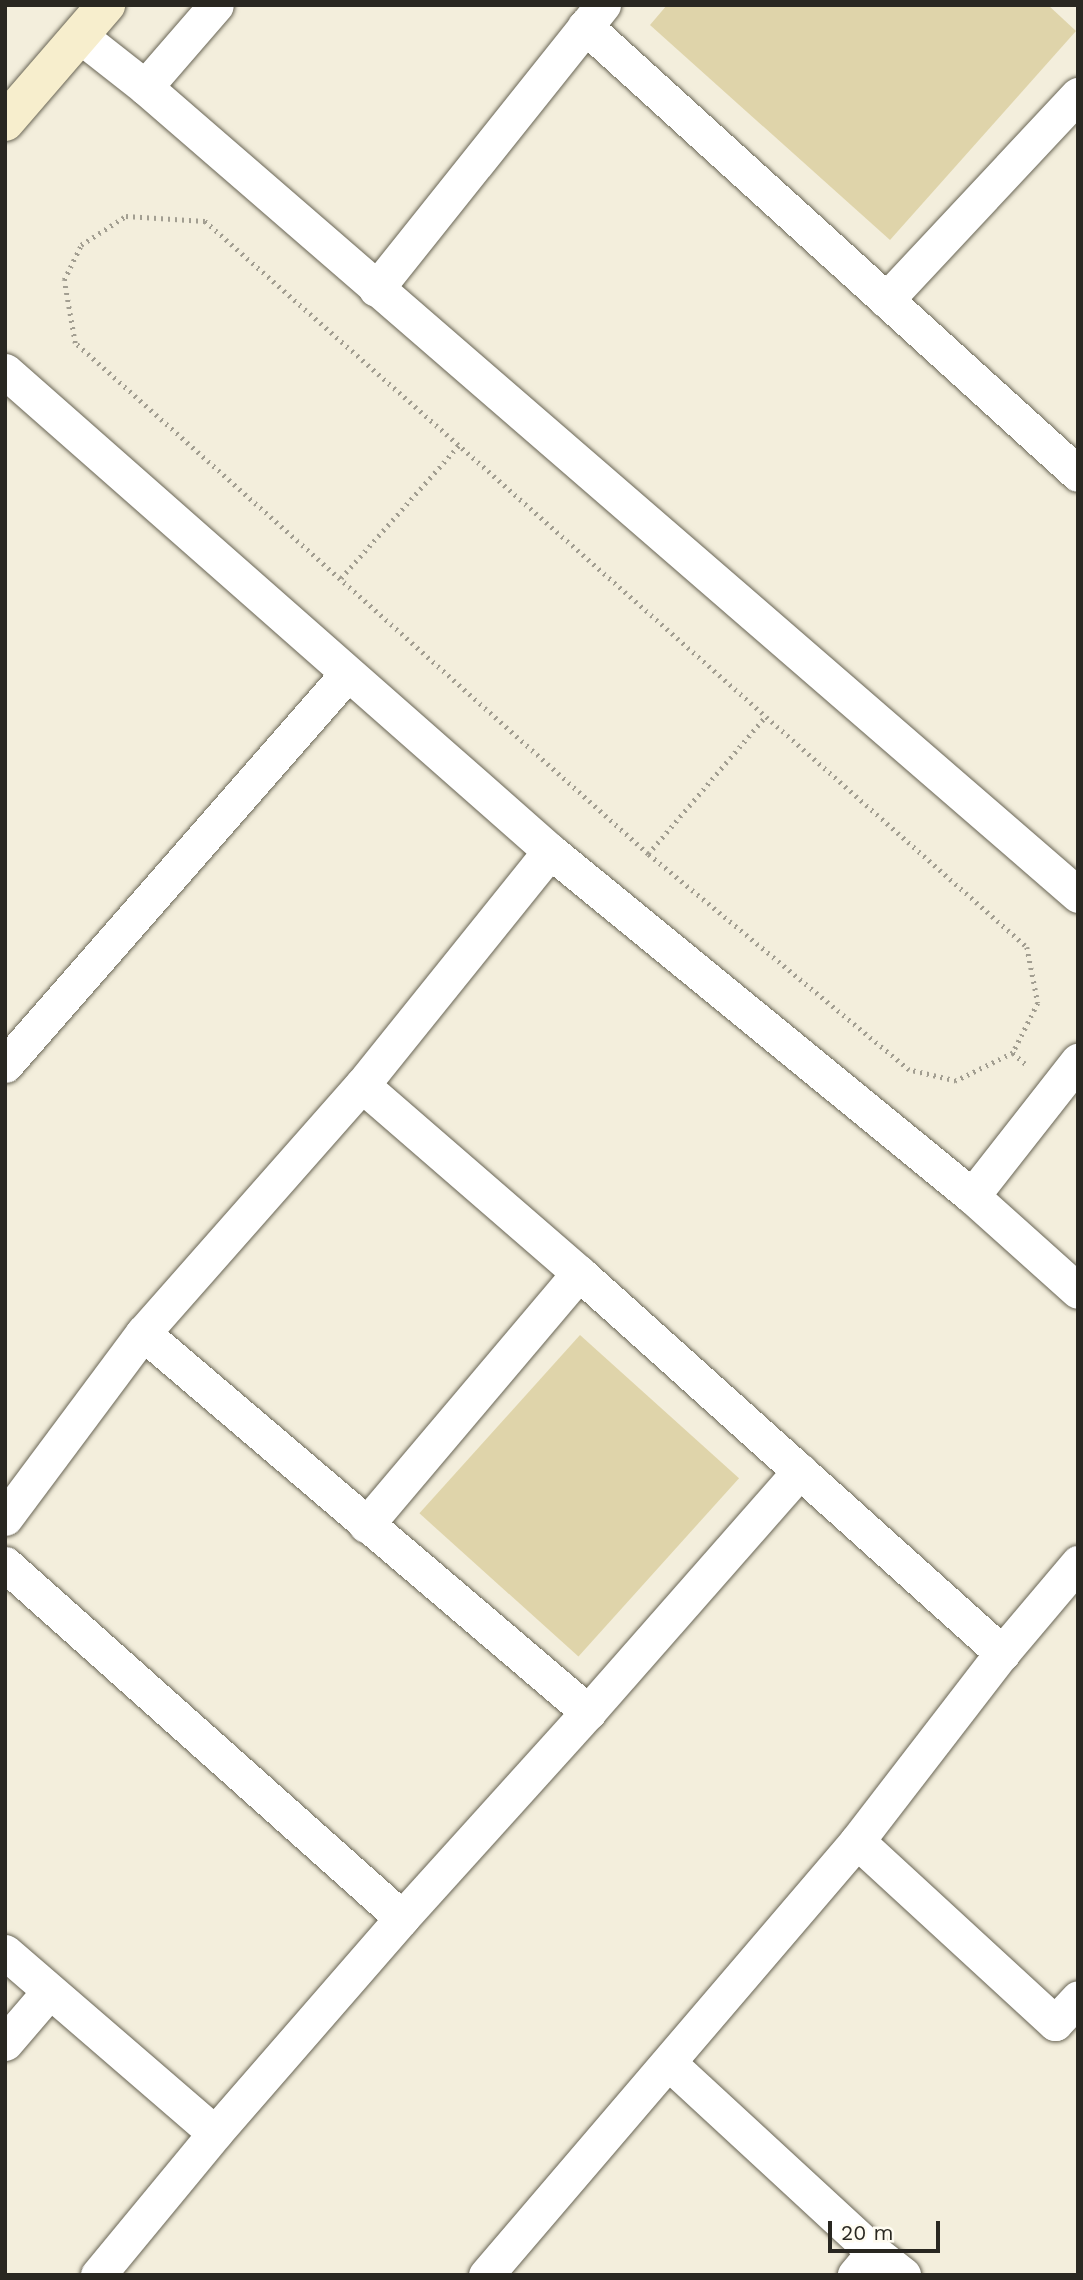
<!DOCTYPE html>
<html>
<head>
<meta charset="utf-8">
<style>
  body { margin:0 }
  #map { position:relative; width:1083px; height:2280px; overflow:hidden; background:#f3eedc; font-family:"Work Sans",sans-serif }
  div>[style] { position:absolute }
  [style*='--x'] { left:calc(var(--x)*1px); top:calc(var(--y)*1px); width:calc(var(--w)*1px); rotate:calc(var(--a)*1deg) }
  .green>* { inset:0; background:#dfd4aa; transform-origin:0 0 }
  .path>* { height:4.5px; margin-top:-2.25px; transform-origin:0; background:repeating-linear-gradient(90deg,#a29e91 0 2px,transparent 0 7px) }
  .roads { filter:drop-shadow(0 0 2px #696555) drop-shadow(0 0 2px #696555) }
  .minor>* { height:35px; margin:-17.5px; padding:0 17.5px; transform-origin:17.5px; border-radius:17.5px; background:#fff }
  .secondary>* { height:38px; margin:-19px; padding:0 19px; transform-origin:19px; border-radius:19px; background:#f7eecd }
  span { translate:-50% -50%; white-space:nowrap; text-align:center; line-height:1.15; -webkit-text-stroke:7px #fffcf1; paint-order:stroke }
  .frame { position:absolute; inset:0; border:7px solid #292721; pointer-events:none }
  .scale { position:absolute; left:828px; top:2221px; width:112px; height:32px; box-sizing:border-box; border:4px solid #292721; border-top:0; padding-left:9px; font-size:21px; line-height:24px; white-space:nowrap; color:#292721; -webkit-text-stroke:5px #fffcf1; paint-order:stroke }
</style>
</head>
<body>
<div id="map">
  <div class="green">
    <div style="clip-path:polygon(667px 5px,1048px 5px,1076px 31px,890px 240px,650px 25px)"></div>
    <div style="left:580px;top:1335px;width:214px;height:240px;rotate:42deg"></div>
  </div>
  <div class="path">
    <div style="--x:126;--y:216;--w:79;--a:3.6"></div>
    <div style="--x:205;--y:221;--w:1097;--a:41.45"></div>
    <div style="--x:1027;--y:947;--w:57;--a:78.9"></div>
    <div style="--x:1038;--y:1003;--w:56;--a:116.6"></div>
    <div style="--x:1013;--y:1053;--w:64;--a:153.8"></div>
    <div style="--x:956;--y:1081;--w:48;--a:-166.8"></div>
    <div style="--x:909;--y:1070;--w:339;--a:-140.4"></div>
    <div style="--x:648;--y:854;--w:768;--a:-138.27"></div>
    <div style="--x:75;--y:343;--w:64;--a:-99.9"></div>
    <div style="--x:64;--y:280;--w:39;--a:-64"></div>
    <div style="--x:81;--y:245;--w:54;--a:-32.8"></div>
    <div style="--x:341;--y:578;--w:179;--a:-48.4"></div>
    <div style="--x:648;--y:854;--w:180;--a:-49.5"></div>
    <div style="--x:1013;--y:1053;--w:20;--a:41"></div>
  </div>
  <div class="roads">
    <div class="minor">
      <div style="--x:585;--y:26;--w:666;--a:42.26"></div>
      <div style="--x:79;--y:35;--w:84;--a:38.2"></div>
      <div style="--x:145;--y:87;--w:1234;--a:40.89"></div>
      <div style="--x:145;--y:87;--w:108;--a:-49.1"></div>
      <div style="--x:376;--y:289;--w:364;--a:-51.4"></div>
      <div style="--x:886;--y:300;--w:281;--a:-46.9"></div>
      <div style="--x:5;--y:371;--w:726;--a:41.37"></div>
      <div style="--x:550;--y:851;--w:545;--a:39.27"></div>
      <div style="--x:972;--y:1196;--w:142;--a:41.9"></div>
      <div style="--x:5;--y:1065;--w:519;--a:-48.82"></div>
      <div style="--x:362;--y:1085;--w:287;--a:40.9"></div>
      <div style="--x:579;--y:1273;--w:569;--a:41.93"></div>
      <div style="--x:1002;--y:1653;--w:118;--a:-49.8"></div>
      <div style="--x:972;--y:1196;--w:172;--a:-51.9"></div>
      <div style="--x:143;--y:1333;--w:331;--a:-48.6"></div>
      <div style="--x:362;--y:1085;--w:300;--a:-51.2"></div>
      <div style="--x:5;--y:1518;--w:231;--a:-53.3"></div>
      <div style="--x:143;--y:1333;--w:585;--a:40.42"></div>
      <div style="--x:588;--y:1712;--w:278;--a:132.1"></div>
      <div style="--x:402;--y:1918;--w:532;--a:-138.28"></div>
      <div style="--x:366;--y:1525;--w:330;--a:-49.8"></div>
      <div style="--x:588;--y:1712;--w:321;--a:-48.7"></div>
      <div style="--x:857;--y:1841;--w:269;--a:42.6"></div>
      <div style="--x:1055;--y:2023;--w:34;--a:-47"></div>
      <div style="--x:5;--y:1952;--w:277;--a:40.8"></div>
      <div style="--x:215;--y:2133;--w:285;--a:-49"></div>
      <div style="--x:5;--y:2043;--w:66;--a:-49.3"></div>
      <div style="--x:670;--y:2064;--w:277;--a:42.7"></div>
      <div style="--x:874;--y:2252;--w:30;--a:130"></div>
      <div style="--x:874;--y:2252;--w:37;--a:38"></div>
      <div style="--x:98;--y:2275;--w:184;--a:-50.5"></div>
      <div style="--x:486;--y:2275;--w:571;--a:-49.47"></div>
      <div style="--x:857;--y:1841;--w:237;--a:-52.4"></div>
    </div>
    <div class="secondary">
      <div style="--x:5;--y:122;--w:155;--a:-49.2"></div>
    </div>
  </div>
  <div class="frame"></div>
  <div class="scale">20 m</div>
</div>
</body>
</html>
